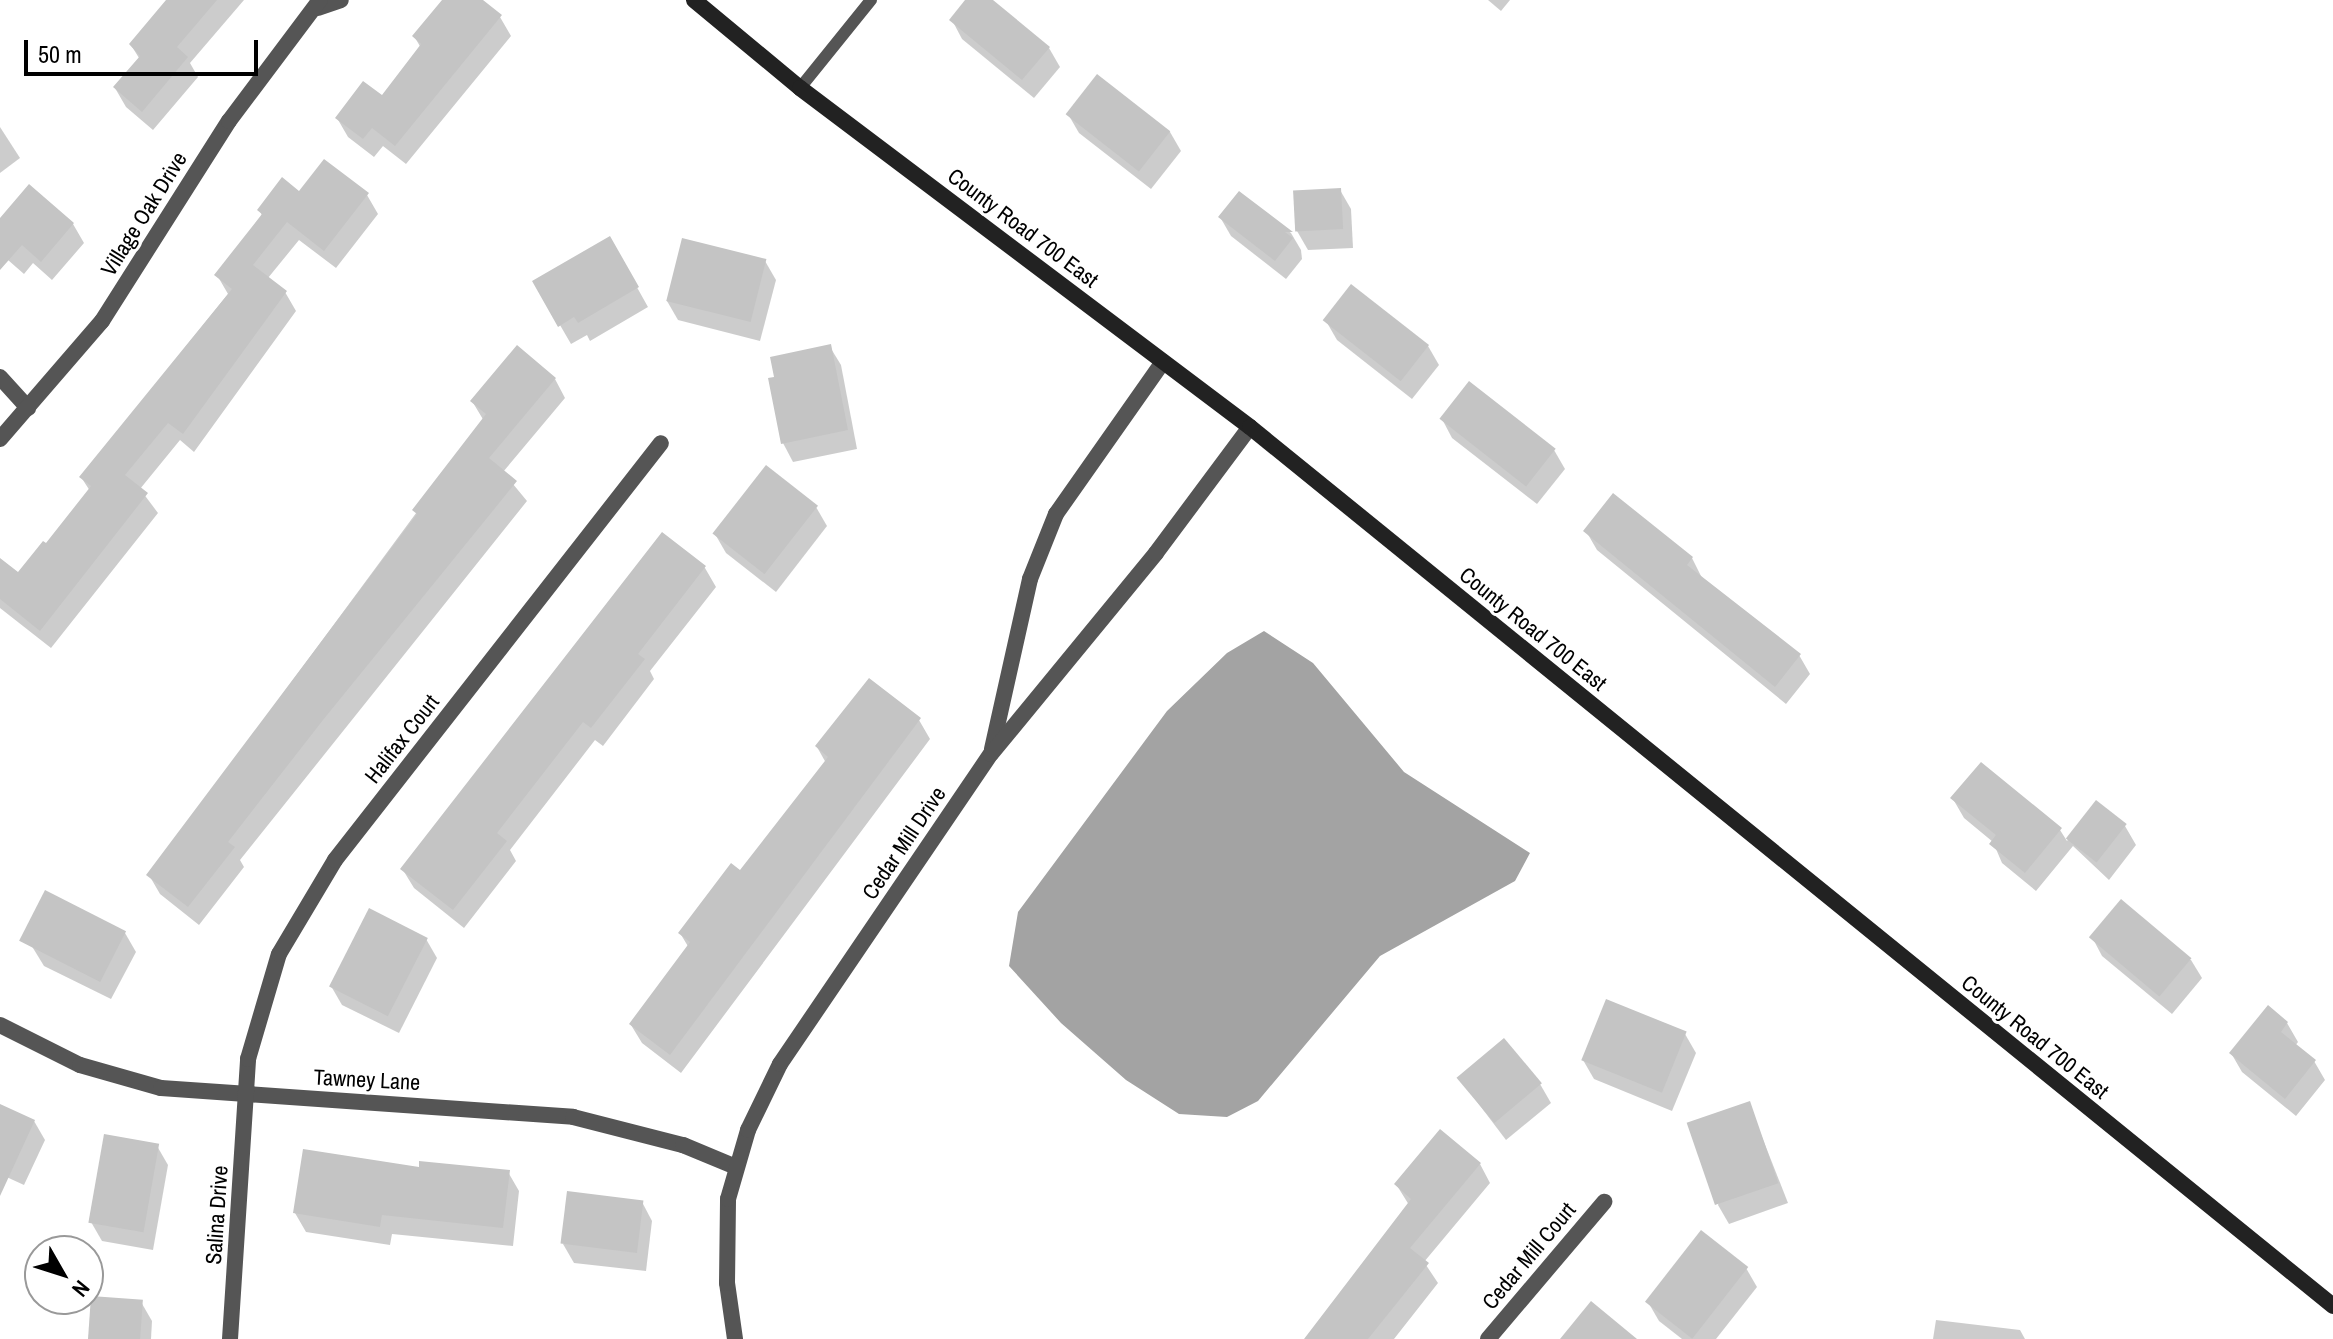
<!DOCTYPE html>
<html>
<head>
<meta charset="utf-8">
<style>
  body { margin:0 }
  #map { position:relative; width:2333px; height:1339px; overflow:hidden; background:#fff; font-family:"Archivo Narrow",sans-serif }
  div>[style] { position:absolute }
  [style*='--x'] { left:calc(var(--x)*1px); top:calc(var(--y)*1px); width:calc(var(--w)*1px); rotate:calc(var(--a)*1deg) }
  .water>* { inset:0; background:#a3a3a3 }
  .shadow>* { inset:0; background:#0003 }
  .building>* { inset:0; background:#c4c4c4; transform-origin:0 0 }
  .service>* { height:12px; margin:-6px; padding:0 6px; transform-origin:6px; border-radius:6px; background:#555 }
  .minor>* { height:16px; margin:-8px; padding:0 8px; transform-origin:8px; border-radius:8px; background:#555 }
  .secondary>* { height:16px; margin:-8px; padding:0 8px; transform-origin:8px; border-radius:8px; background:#222 }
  span { translate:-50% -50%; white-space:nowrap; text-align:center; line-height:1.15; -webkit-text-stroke:6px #fff; paint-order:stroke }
  .street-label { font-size:22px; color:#000 }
  .north { position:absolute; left:24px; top:1235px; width:80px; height:80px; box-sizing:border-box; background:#fff; border:2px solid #999; border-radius:50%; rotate:129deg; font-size:22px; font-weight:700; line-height:32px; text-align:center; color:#000 }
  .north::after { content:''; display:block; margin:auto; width:28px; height:36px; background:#000; clip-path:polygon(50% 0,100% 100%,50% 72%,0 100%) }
  .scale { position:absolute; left:24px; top:40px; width:234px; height:36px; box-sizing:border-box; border:4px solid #000; border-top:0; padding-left:10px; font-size:24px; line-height:28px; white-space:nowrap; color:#000; -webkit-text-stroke:6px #fff; paint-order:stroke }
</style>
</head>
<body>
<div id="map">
  <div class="water">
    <div style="clip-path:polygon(1264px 631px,1313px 663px,1404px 772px,1530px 853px,1515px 881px,1380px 956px,1258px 1101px,1227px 1117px,1179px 1114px,1126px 1080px,1061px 1023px,1009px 966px,1018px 912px,1167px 711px,1227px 653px)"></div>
  </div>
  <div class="shadow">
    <div style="clip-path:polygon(172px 0,244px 0,190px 63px,198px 77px,153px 130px,126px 107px,115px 88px,139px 58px,131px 45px)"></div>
    <div style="clip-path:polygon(445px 0,480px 0,500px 17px,511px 36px,406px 164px,383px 146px,374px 157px,348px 137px,337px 118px,382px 98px,421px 48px,414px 36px)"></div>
    <div style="clip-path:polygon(968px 0,990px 0,1049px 48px,1060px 67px,1034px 98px,962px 39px,952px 20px)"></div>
    <div style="clip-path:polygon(1488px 0,1510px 0,1501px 11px)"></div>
    <div style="clip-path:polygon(1068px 114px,1170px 132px,1181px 151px,1151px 189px,1079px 133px)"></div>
    <div style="clip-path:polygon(0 127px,20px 158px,0 173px)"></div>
    <div style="clip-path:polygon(1340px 190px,1351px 209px,1353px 248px,1308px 250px,1297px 231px)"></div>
    <div style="clip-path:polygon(299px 193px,367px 195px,378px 214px,336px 268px,299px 240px,268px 278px,285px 292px,296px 311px,194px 452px,180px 440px,140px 489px,158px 513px,51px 648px,0 608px,0 560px,19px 575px,47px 546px,90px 491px,81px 477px,228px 294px,217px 275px,263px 217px,259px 210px)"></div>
    <div style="clip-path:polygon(1239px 194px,1291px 233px,1301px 250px,1302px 259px,1286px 279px,1231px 236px,1220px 217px)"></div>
    <div style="clip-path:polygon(0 221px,73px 224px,84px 243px,52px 280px,33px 263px,24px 274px,0 253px)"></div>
    <div style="clip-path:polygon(610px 239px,648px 307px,590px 341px,587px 335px,571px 344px,535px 282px)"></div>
    <div style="clip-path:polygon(765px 261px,776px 280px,760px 341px,678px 320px,667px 301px)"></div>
    <div style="clip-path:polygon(1326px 321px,1428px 346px,1439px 365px,1412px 399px,1337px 340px)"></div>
    <div style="clip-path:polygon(830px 347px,841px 365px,857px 449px,793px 462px,783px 443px)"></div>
    <div style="clip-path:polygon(555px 379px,565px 398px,503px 472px,527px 501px,240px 860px,244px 867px,199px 925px,160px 894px,149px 875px,484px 421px,472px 401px)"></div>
    <div style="clip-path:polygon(1442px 419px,1554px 450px,1565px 469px,1537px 504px,1452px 438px)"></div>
    <div style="clip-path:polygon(816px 507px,827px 526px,776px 592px,726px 553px,715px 534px)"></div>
    <div style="clip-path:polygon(1586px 531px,1692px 558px,1702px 578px,1799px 655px,1810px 674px,1786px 704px,1597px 550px)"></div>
    <div style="clip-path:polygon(662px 534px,705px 568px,716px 587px,650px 671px,654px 679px,603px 746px,595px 740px,510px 850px,516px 861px,464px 928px,414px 888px,403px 870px)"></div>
    <div style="clip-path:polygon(919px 720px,930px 739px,681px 1073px,642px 1043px,631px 1025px,689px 948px,680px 933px,740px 873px,826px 763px,817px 747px)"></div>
    <div style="clip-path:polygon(1953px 799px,2060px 830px,2067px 841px,2096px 803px,2125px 826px,2136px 845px,2109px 880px,2073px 846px,2036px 891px,2002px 863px,1993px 842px,1964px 818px)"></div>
    <div style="clip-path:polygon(125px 933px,136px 952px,111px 999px,44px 966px,25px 935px)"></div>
    <div style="clip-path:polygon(2092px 937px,2191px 960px,2202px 978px,2172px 1014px,2102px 956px)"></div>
    <div style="clip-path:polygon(426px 939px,437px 958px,399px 1033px,342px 1005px,331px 986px)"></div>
    <div style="clip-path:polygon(2287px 1023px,2298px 1042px,2295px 1046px,2314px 1061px,2325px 1080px,2296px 1116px,2242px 1072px,2231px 1053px)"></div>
    <div style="clip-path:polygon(1685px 1034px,1696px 1053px,1672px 1111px,1594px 1079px,1583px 1060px)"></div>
    <div style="clip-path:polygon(1459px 1078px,1540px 1084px,1551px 1103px,1506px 1140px)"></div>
    <div style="clip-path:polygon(1749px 1104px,1788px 1203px,1729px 1224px,1718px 1205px)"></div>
    <div style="clip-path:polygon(0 1106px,34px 1121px,45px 1140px,24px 1185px,0 1174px)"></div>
    <div style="clip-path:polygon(157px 1146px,168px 1165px,153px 1250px,102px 1241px,91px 1222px)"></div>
    <div style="clip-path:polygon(1480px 1164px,1490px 1183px,1424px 1262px,1438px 1283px,1394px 1339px,1306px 1339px,1409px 1205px,1396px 1184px)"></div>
    <div style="clip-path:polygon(420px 1170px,508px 1172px,519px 1191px,513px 1246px,392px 1234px,390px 1245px,306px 1232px,295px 1213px)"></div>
    <div style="clip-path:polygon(642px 1202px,652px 1221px,646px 1271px,574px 1263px,563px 1244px)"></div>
    <div style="clip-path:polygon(1746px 1268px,1757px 1287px,1716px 1339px,1682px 1339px,1659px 1321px,1648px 1302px)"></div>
    <div style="clip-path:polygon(141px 1302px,152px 1321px,151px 1339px,90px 1339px)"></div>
    <div style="clip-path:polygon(1936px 1320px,2020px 1330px,2025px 1339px,1933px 1339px)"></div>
  </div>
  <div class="building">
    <div style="clip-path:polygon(166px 0,217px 0,177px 47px,188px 57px,142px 112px,113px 87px,140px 56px,129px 44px)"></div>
    <div style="clip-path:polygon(442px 0,483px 0,502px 15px,395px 146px,372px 128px,363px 139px,335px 118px,363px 81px,382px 95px,421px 44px,412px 36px)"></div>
    <div style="clip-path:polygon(965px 0,993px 0,1050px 47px,1022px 80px,949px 20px)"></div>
    <div style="left:1097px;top:74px;width:93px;height:51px;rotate:38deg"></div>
    <div style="clip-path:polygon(324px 159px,369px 193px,324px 251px,287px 222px,253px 265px,287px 291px,183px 434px,168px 423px,125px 475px,148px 493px,40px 631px,0 599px,0 558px,18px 572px,43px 541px,46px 543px,91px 486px,79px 477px,232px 289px,214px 275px,262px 214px,257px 210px,282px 177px,299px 191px)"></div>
    <div style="clip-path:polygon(29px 184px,74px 223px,41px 262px,22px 245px,0 270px,0 218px)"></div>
    <div style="left:1341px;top:188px;width:41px;height:48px;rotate:87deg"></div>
    <div style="clip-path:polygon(1239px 191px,1293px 232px,1285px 232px,1293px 238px,1275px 261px,1218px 217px)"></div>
    <div style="clip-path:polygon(610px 236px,639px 287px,578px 323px,574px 317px,558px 327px,532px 281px)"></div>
    <div style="left:682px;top:238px;width:87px;height:65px;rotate:14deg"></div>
    <div style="left:1351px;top:284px;width:99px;height:46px;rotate:38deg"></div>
    <div style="clip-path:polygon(831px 344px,848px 430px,781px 444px,768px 378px,774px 377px,770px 357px)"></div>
    <div style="clip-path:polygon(517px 345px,556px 378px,489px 458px,517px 481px,323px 720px,228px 842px,235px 847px,188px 907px,146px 875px,417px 514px,412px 510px,486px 414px,470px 401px)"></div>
    <div style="left:1469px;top:381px;width:110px;height:48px;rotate:38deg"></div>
    <div style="left:766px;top:465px;width:66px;height:87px;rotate:38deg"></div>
    <div style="clip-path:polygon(1613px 493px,1693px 557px,1687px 565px,1801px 654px,1775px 687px,1583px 531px)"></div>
    <div style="clip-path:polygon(662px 532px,706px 566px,638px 654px,645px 659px,591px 728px,583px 722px,497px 833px,507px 841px,453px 910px,400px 869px)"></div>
    <div style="clip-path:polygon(869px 678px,921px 718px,670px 1055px,629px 1024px,690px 942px,678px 933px,731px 863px,740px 870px,828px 757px,815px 746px)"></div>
    <div style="clip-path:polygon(1981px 762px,2062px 828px,2025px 873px,1989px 844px,1996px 835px,1950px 798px)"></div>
    <div style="left:2096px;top:800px;width:39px;height:49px;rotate:38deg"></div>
    <div style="left:45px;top:890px;width:91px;height:57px;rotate:27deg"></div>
    <div style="left:2121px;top:899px;width:92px;height:50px;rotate:40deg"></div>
    <div style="left:369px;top:908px;width:66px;height:88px;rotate:27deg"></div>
    <div style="left:1606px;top:999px;width:87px;height:66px;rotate:22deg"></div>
    <div style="clip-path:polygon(2268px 1005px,2288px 1022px,2281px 1032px,2316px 1060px,2285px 1099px,2229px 1053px)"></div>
    <div style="left:1504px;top:1038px;width:59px;height:62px;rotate:50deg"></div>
    <div style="left:1750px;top:1101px;width:87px;height:67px;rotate:71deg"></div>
    <div style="clip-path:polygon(0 1104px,35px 1120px,0 1196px)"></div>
    <div style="clip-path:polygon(1440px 1129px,1481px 1163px,1410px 1248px,1429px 1263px,1368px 1339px,1304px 1339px,1411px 1199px,1394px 1184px)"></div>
    <div style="left:104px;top:1134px;width:56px;height:90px;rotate:10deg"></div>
    <div style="clip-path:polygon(303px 1149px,419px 1167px,419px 1161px,510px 1170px,503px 1228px,382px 1215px,380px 1227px,293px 1213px)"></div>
    <div style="left:567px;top:1191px;width:77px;height:53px;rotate:7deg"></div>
    <div style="left:1701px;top:1230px;width:60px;height:91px;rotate:38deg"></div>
    <div style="left:91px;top:1296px;width:52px;height:43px;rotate:4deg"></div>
    <div style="clip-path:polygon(1591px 1301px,1637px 1339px,1560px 1339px)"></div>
  </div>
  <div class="service">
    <div style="--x:800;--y:88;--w:113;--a:-51.1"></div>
  </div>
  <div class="minor">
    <div style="--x:318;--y:8;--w:24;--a:-19"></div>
    <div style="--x:0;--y:377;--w:42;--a:47.9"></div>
    <div style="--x:0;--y:439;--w:156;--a:-49.2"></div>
    <div style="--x:102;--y:321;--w:237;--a:-57.6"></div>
    <div style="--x:229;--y:121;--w:151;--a:-53.1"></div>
    <div style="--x:992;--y:749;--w:174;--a:-77.4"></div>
    <div style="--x:1030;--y:579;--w:70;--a:-68.2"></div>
    <div style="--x:1056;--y:514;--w:186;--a:-54.9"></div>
    <div style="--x:0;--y:1025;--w:89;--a:26.6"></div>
    <div style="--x:80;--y:1065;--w:84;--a:15.9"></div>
    <div style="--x:161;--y:1088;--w:413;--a:4"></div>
    <div style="--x:573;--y:1117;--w:114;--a:14.3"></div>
    <div style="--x:683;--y:1145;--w:57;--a:22.5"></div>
    <div style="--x:230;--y:1339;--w:281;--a:-86.3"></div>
    <div style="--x:248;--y:1059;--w:109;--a:-73.6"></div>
    <div style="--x:279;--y:954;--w:109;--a:-59.2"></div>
    <div style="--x:335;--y:860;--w:529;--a:-51.98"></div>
    <div style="--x:735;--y:1339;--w:57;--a:-98.1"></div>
    <div style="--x:727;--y:1283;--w:84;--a:-89.3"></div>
    <div style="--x:728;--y:1199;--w:72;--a:-73.8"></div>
    <div style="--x:748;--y:1130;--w:73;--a:-64.1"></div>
    <div style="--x:780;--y:1064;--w:375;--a:-55.8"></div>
    <div style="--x:991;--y:754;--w:260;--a:-50.6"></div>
    <div style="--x:1156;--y:553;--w:157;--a:-53.3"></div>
    <div style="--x:1488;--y:1339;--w:180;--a:-49.7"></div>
  </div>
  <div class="secondary">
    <div style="--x:694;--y:0;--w:138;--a:39.7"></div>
    <div style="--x:800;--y:88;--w:563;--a:36.99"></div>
    <div style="--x:1250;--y:427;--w:1395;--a:39.06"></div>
  </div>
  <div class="street-label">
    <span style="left:144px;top:214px;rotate:-58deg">Village Oak Drive</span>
    <span style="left:1023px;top:228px;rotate:37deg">County Road 700 East</span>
    <span style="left:1533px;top:629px;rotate:39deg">County Road 700 East</span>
    <span style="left:402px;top:739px;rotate:-52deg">Halifax Court</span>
    <span style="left:904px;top:843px;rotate:-56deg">Cedar Mill Drive</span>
    <span style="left:2035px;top:1037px;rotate:39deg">County Road 700 East</span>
    <span style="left:367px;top:1080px;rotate:3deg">Tawney Lane</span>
    <span style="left:217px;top:1215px;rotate:-86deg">Salina Drive</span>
    <span style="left:1529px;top:1256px;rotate:-50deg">Cedar Mill Court</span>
  </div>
  <div class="north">N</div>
  <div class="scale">50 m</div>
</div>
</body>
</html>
